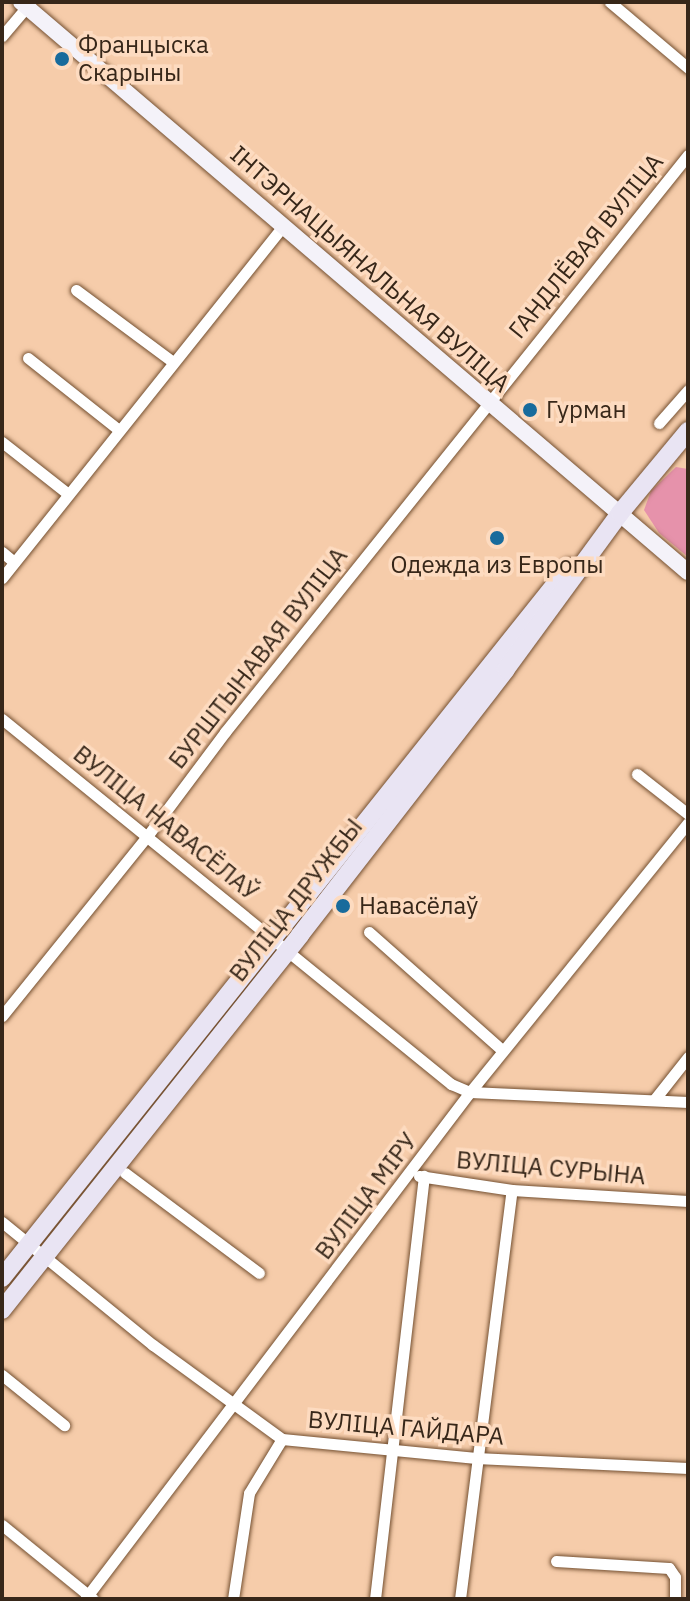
<!DOCTYPE html>
<html>
<head>
<meta charset="utf-8">
<style>
  body { margin:0 }
  #map { position:relative; width:690px; height:1601px; overflow:hidden; background:#f6ccaa; font-family:"IBM Plex Sans",sans-serif }
  div>[style] { position:absolute }
  [style*='--x'] { left:calc(var(--x)*1px); top:calc(var(--y)*1px); width:calc(var(--w)*1px); rotate:calc(var(--a)*1deg) }
  .green>* { inset:0; background:#e692ab }
  .roads { filter:drop-shadow(0 0 2px #745031) drop-shadow(0 0 2px #745031) }
  .minor>* { height:11px; margin:-5.5px; padding:0 5.5px; transform-origin:5.5px; border-radius:5.5px; background:#fff }
  .secondary>* { height:16px; margin:-8px; padding:0 8px; transform-origin:8px; border-radius:8px; background:#f4f2f9 }
  .primary>* { height:18px; margin:-9px; padding:0 9px; transform-origin:9px; border-radius:9px; background:#e9e4f3 }
  .dots>* { width:22px; height:22px; translate:-50% -50%; box-sizing:border-box; border:4px solid #fddbc0; border-radius:50% }
  span { translate:-50% -50%; white-space:nowrap; text-align:center; line-height:1.15; -webkit-text-stroke:7px #fddbc0; paint-order:stroke }
  .poi-label { font-size:24px; color:#372719 }
  .left { translate:0 -50%; text-align:left }
  .street-label { font-size:24px; color:#372719 }
  .frame { position:absolute; inset:0; border:4px solid #372719; pointer-events:none }
</style>
</head>
<body>
<div id="map">
  <div class="green">
    <div style="clip-path:polygon(676px 467px,688px 469px,688px 557px,659px 533px,644px 510px,651px 491px)"></div>
  </div>
  <div class="roads">
    <div class="minor">
      <div style="--x:610;--y:2;--w:102;--a:40.2"></div>
      <div style="--x:2;--y:36;--w:43;--a:-49.7"></div>
      <div style="--x:76;--y:290;--w:121;--a:36.6"></div>
      <div style="--x:28;--y:358;--w:116;--a:38.4"></div>
      <div style="--x:659;--y:423;--w:44;--a:-48.7"></div>
      <div style="--x:2;--y:442;--w:84;--a:38.2"></div>
      <div style="--x:2;--y:552;--w:16;--a:40"></div>
      <div style="--x:2;--y:578;--w:450;--a:-51.4"></div>
      <div style="--x:2;--y:719;--w:579;--a:39.11"></div>
      <div style="--x:451;--y:1084;--w:21;--a:23"></div>
      <div style="--x:470;--y:1092;--w:218;--a:2.6"></div>
      <div style="--x:637;--y:774;--w:65;--a:38.1"></div>
      <div style="--x:369;--y:932;--w:179;--a:41.6"></div>
      <div style="--x:2;--y:1016;--w:233;--a:-51.1"></div>
      <div style="--x:148;--y:835;--w:129;--a:-53.2"></div>
      <div style="--x:225;--y:732;--w:740;--a:-51.26"></div>
      <div style="--x:654;--y:1100;--w:55;--a:-51.7"></div>
      <div style="--x:125;--y:1173;--w:167;--a:36.7"></div>
      <div style="--x:419;--y:1176;--w:94;--a:8.6"></div>
      <div style="--x:512;--y:1190;--w:176;--a:3.6"></div>
      <div style="--x:2;--y:1222;--w:195;--a:39.2"></div>
      <div style="--x:153;--y:1345;--w:160;--a:36.1"></div>
      <div style="--x:282;--y:1439;--w:195;--a:5.6"></div>
      <div style="--x:476;--y:1458;--w:212;--a:2.7"></div>
      <div style="--x:2;--y:1375;--w:80;--a:38.9"></div>
      <div style="--x:2;--y:1525;--w:117;--a:39.1"></div>
      <div style="--x:556;--y:1561;--w:113;--a:3.5"></div>
      <div style="--x:669;--y:1568;--w:11;--a:56"></div>
      <div style="--x:675;--y:1577;--w:22;--a:90"></div>
      <div style="--x:85;--y:1599;--w:637;--a:-52.79"></div>
      <div style="--x:470;--y:1092;--w:346;--a:-51"></div>
      <div style="--x:233;--y:1599;--w:107;--a:-81.4"></div>
      <div style="--x:249;--y:1493;--w:63;--a:-58.6"></div>
      <div style="--x:375;--y:1599;--w:426;--a:-83.4"></div>
      <div style="--x:460;--y:1599;--w:412;--a:-82.8"></div>
    </div>
    <div class="secondary">
      <div style="--x:21;--y:2;--w:877;--a:40.52"></div>
    </div>
    <div class="primary">
      <div style="--x:2;--y:1278;--w:909;--a:-51.43"></div>
      <div style="--x:2;--y:1310;--w:479;--a:-51.5"></div>
      <div style="--x:300;--y:935;--w:336;--a:-52.2"></div>
      <div style="--x:506;--y:669;--w:193;--a:-53.8"></div>
      <div style="--x:620;--y:513;--w:107;--a:-50.3"></div>
    </div>
  </div>
  <div class="dots">
    <div style="left:62px;top:59px;background:#186b9c"></div>
    <div style="left:530px;top:410px;background:#186b9c"></div>
    <div style="left:497px;top:538px;background:#186b9c"></div>
    <div style="left:343px;top:906px;background:#186b9c"></div>
  </div>
  <div class="poi-label">
    <span class="left" style="left:78px;top:59px">Францыска<br>Скарыны</span>
    <span class="left" style="left:546px;top:410px">Гурман</span>
    <span style="left:497px;top:565px">Одежда из Европы</span>
    <span class="left" style="left:359px;top:906px">Навасёлаў</span>
  </div>
  <div class="street-label">
    <span style="left:586px;top:246px;rotate:-51deg">ГАНДЛЁВАЯ ВУЛІЦА</span>
    <span style="left:370px;top:269px;rotate:41deg">ІНТЭРНАЦЫЯНАЛЬНАЯ ВУЛІЦА</span>
    <span style="left:258px;top:658px;rotate:-52deg">БУРШТЫНАВАЯ ВУЛІЦА</span>
    <span style="left:166px;top:823px;rotate:39deg">ВУЛІЦА НАВАСЁЛАЎ</span>
    <span style="left:296px;top:900px;rotate:-52deg">ВУЛІЦА ДРУЖБЫ</span>
    <span style="left:551px;top:1168px;rotate:5deg">ВУЛІЦА СУРЫНА</span>
    <span style="left:366px;top:1196px;rotate:-53deg">ВУЛІЦА МІРУ</span>
    <span style="left:406px;top:1428px;rotate:5deg">ВУЛІЦА ГАЙДАРА</span>
  </div>
  <div class="frame"></div>
</div>
</body>
</html>
